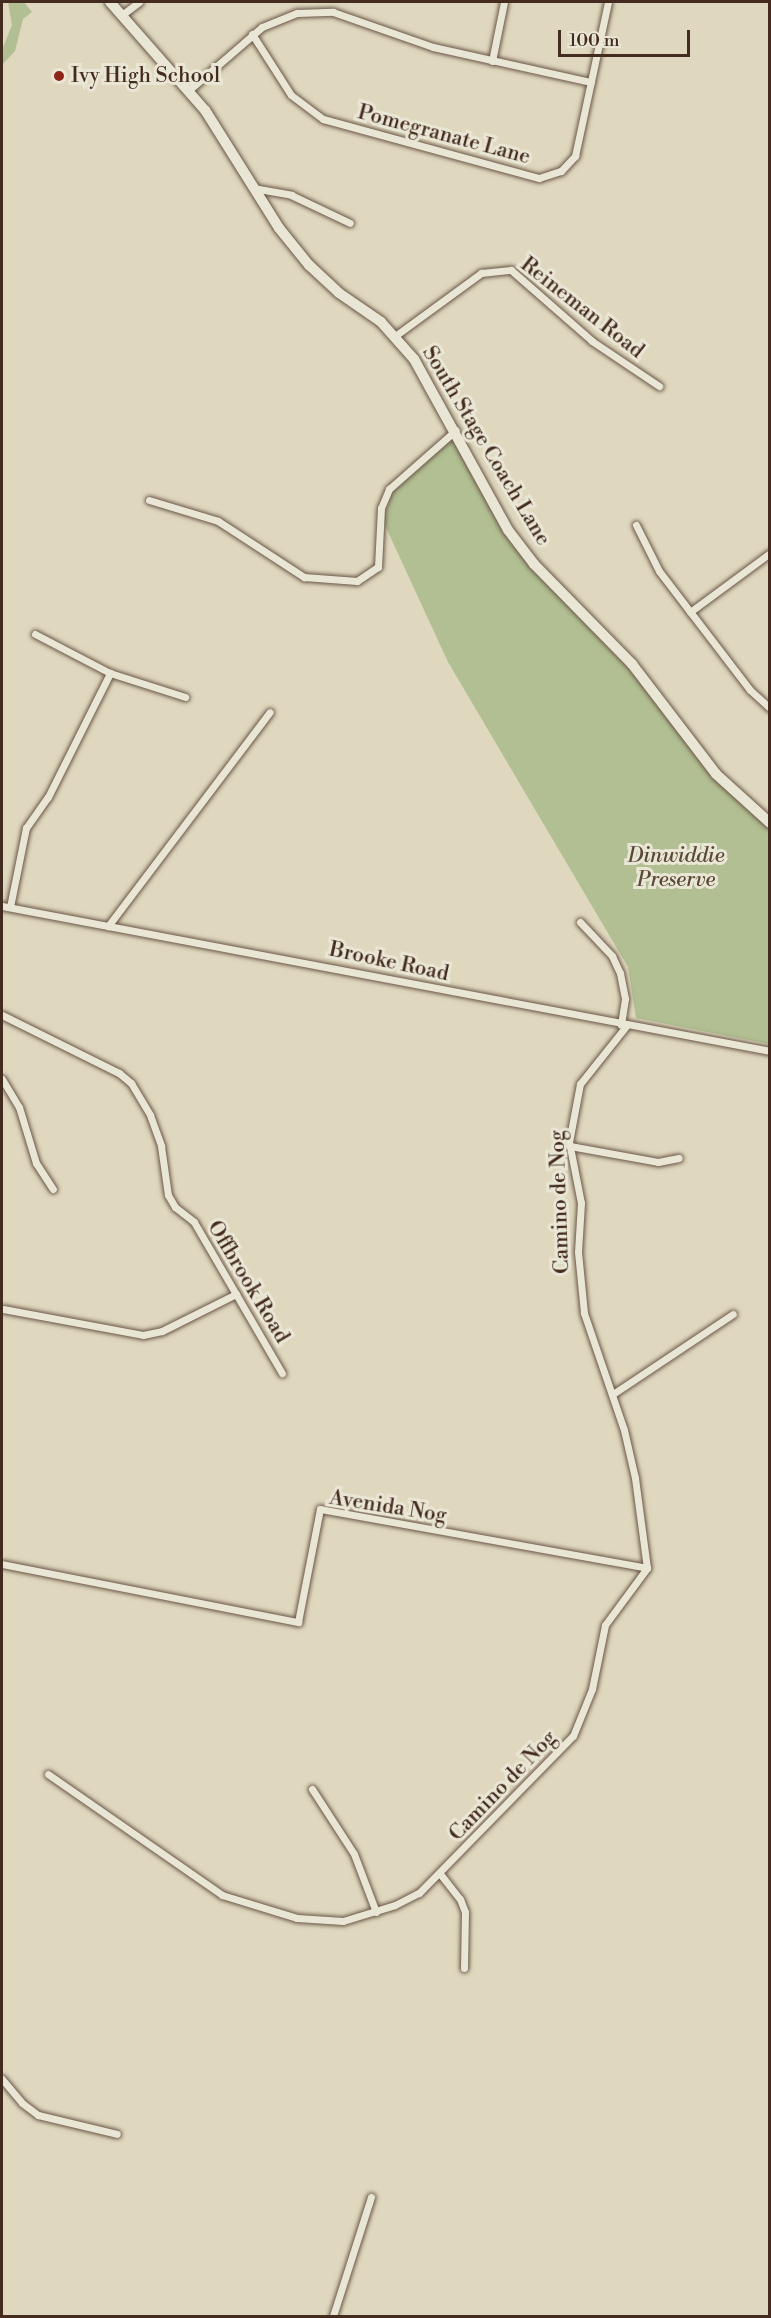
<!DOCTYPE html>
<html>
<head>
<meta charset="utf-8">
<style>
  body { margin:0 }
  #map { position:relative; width:771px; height:2318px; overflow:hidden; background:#dfd8be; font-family:"Libre Bodoni",serif }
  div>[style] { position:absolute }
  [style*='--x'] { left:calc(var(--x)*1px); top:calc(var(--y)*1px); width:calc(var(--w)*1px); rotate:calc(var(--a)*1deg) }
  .green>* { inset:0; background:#b1bf92 }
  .roads { filter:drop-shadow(0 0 2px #6a5647) drop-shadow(0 0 2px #6a5647) }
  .street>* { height:7px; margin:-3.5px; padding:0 3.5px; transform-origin:3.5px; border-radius:3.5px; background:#eae6d5 }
  .secondary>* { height:10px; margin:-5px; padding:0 5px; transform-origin:5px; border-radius:5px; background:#eae6d5 }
  .dots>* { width:16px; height:16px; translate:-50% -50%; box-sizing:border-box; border:3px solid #eae6d5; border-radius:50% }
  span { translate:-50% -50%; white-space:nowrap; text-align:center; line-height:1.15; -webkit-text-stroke:6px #eae6d5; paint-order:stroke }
  .poi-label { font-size:21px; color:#432b1f }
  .left { translate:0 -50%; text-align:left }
  .street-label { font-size:21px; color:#432b1f }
  .park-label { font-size:21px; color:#594936; font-style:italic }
  .frame { position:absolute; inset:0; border:3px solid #432b1f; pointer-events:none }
  .scale { position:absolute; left:558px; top:30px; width:132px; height:27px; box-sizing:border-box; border:3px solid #432b1f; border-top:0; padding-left:8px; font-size:18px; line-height:21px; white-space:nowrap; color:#432b1f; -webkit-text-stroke:4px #eae6d5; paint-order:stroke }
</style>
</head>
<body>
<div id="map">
  <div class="green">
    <div style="clip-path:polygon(8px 2px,24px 2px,32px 12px,23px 19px,15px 51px,2px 65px,2px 50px,12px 25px)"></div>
    <div style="clip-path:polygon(453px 439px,502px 529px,530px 567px,572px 605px,769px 827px,769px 1044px,636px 1018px,628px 967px,448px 662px,383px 521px,396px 479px)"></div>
  </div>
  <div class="roads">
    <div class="street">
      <div style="--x:123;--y:14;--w:20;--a:-37"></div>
      <div style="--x:252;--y:34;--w:72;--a:57.4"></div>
      <div style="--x:291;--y:95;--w:40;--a:37"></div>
      <div style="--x:323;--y:119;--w:224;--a:15.3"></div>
      <div style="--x:539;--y:178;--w:23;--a:-18"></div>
      <div style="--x:561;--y:171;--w:21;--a:-47"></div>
      <div style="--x:575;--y:156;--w:157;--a:-77.9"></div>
      <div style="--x:492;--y:61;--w:60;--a:-78.5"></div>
      <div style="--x:189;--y:90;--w:96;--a:-40.8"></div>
      <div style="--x:262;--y:27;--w:38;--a:-22"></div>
      <div style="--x:297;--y:13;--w:36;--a:-2"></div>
      <div style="--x:333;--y:12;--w:106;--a:19.3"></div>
      <div style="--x:433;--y:47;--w:162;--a:12.5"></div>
      <div style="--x:253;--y:188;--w:39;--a:10"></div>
      <div style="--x:291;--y:195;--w:65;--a:25.4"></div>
      <div style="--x:395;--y:336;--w:107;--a:-36.2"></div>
      <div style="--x:481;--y:273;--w:30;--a:-6"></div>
      <div style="--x:511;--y:270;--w:108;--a:41.2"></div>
      <div style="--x:592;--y:341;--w:81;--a:33.9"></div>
      <div style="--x:149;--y:500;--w:72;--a:16.9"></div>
      <div style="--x:218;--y:521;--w:103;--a:33.1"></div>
      <div style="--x:304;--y:577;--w:53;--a:4.3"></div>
      <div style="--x:357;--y:581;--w:25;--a:-34"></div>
      <div style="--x:378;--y:567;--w:59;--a:-87.1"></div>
      <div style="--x:381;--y:508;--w:21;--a:-67"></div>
      <div style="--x:389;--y:489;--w:89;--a:-41.4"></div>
      <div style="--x:636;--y:525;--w:51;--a:63.4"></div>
      <div style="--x:659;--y:571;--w:150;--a:52.6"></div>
      <div style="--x:750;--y:690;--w:27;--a:42"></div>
      <div style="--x:690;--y:612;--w:99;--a:-36.4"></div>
      <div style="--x:35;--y:634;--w:85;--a:27.5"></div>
      <div style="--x:110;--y:673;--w:79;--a:17.7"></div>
      <div style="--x:2;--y:906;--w:782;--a:10.69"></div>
      <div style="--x:10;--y:907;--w:81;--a:-78.6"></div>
      <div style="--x:26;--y:828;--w:38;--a:-55"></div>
      <div style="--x:48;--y:797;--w:139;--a:-63.4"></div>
      <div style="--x:580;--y:922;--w:47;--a:46.7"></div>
      <div style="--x:612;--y:956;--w:19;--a:65"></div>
      <div style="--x:620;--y:973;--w:26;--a:79"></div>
      <div style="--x:625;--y:999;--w:26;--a:99"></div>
      <div style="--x:108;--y:926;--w:268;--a:-52.9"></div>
      <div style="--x:2;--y:1015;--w:131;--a:26.4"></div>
      <div style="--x:119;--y:1073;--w:16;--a:40"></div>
      <div style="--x:131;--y:1083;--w:37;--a:59"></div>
      <div style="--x:150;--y:1115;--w:33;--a:70"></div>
      <div style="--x:161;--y:1146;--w:49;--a:81.9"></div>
      <div style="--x:168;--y:1195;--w:14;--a:60"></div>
      <div style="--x:175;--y:1207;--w:24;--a:38"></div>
      <div style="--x:194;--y:1222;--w:175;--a:59.8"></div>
      <div style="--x:2;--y:1079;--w:33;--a:59"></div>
      <div style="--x:19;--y:1107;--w:59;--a:73.1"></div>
      <div style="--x:36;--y:1163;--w:31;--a:57"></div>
      <div style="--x:570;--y:1146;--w:89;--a:10.3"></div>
      <div style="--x:658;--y:1162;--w:21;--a:-11"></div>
      <div style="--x:3;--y:1309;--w:142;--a:10.5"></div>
      <div style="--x:143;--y:1335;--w:19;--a:-12"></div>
      <div style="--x:162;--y:1331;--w:83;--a:-26.6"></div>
      <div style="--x:613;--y:1394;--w:144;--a:-33.7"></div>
      <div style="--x:2;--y:1564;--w:302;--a:11.1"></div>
      <div style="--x:298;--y:1622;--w:115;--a:-79"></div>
      <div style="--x:320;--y:1509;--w:332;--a:10.2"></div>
      <div style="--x:48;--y:1774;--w:212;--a:34.8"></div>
      <div style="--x:222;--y:1895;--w:78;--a:17"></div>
      <div style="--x:297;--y:1918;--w:46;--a:3.7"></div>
      <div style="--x:343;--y:1921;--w:54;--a:-17.1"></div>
      <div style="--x:395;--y:1905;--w:27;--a:-27"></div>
      <div style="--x:419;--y:1893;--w:220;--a:-45.6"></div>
      <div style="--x:573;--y:1736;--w:51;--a:-68"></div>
      <div style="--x:592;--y:1689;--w:65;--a:-78.5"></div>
      <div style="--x:605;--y:1625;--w:71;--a:-53.6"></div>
      <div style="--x:647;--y:1568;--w:91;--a:-97.6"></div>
      <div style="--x:635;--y:1478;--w:49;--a:-102.9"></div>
      <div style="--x:624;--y:1430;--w:124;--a:-108.9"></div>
      <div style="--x:584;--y:1313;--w:61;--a:-95.6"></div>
      <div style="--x:578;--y:1252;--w:49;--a:-86.5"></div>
      <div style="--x:581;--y:1203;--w:62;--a:-101.1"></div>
      <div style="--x:569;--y:1142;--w:59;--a:-79.3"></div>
      <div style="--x:580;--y:1084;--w:75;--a:-51.5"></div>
      <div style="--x:312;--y:1789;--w:77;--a:57.1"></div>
      <div style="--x:354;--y:1854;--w:62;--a:69.2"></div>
      <div style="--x:441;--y:1875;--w:31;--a:52"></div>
      <div style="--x:460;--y:1899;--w:14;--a:69"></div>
      <div style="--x:465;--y:1912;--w:56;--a:91"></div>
      <div style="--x:2;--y:2079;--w:31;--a:50"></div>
      <div style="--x:22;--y:2103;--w:20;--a:37"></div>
      <div style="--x:38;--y:2115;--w:81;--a:13.5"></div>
      <div style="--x:333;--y:2316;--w:125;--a:-72.3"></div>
    </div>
    <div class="secondary">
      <div style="--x:110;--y:2;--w:144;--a:48.7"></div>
      <div style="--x:205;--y:110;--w:139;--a:57.9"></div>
      <div style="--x:279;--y:228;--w:48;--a:51"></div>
      <div style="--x:309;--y:265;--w:41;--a:43"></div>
      <div style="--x:339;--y:293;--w:51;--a:34.6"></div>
      <div style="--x:381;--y:322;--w:50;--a:48.3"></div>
      <div style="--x:414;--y:359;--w:195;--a:61.2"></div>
      <div style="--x:508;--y:530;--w:43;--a:52.6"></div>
      <div style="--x:534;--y:564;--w:140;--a:45.6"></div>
      <div style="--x:632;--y:664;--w:138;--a:52.6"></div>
      <div style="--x:716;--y:774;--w:73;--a:42.2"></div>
    </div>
  </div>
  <div class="dots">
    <div style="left:59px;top:76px;background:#8f2418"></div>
  </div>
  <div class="poi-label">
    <span class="left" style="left:71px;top:76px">Ivy High School</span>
  </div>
  <div class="street-label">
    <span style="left:444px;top:135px;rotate:15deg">Pomegranate Lane</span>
    <span style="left:582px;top:308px;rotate:38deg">Reineman Road</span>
    <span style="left:486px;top:446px;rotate:59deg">South Stage Coach Lane</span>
    <span style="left:389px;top:962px;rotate:12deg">Brooke Road</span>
    <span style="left:560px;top:1202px;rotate:-92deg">Camino de Nog</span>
    <span style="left:248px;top:1282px;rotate:59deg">Offbrook Road</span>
    <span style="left:388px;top:1507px;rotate:9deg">Avenida Nog</span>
    <span style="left:503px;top:1786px;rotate:-46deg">Camino de Nog</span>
  </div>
  <div class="park-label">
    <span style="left:676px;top:868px">Dinwiddie<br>Preserve</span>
  </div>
  <div class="frame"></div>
  <div class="scale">100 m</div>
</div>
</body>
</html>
